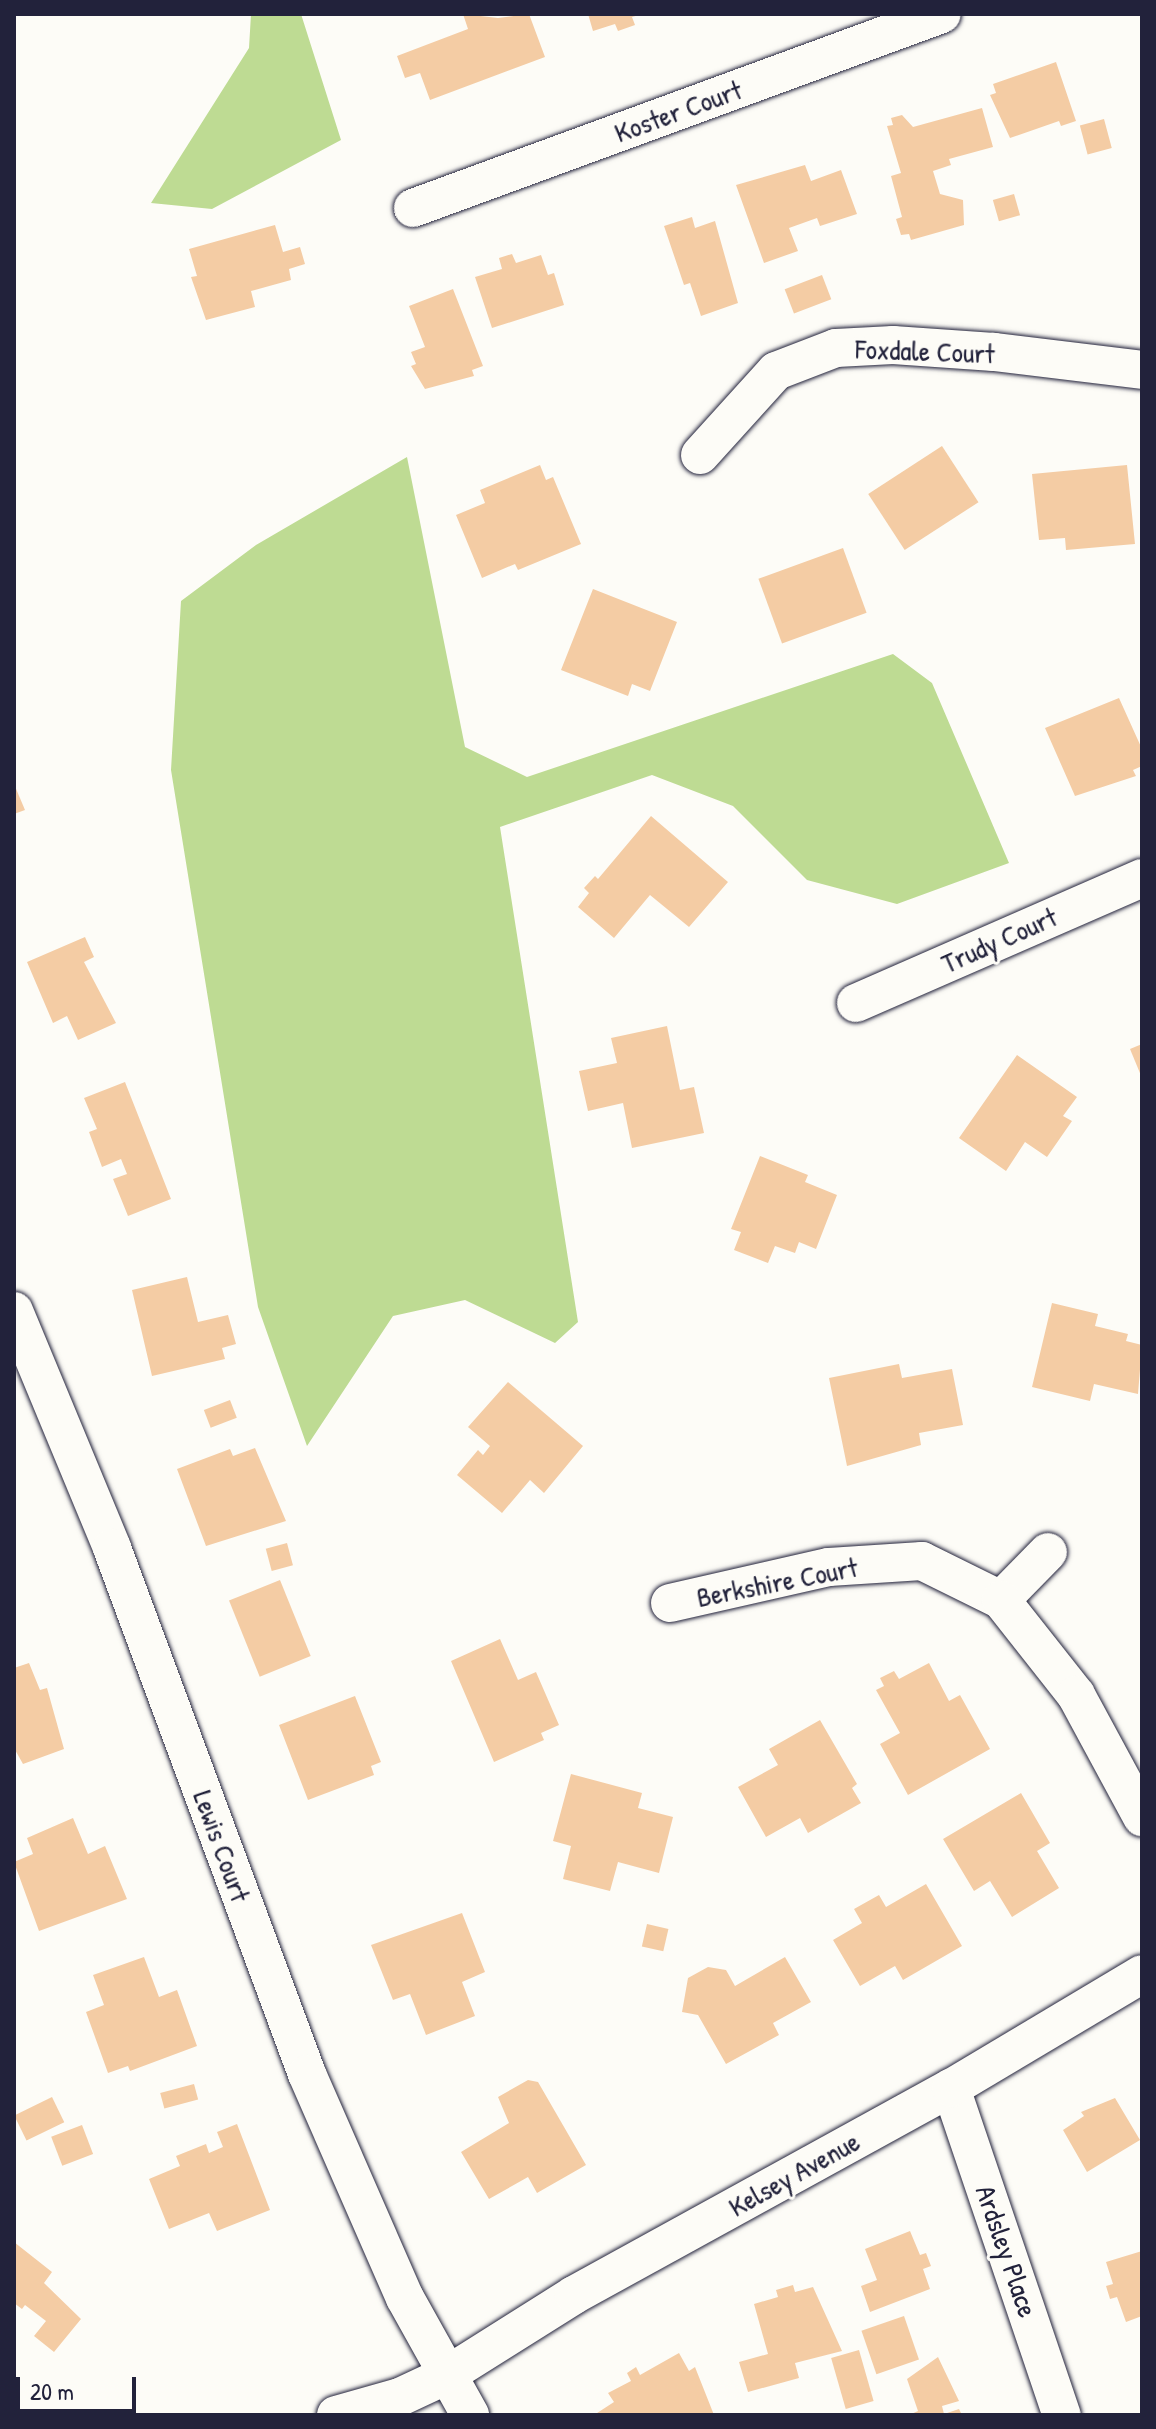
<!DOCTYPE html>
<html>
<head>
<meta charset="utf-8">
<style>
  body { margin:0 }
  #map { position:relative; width:1156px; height:2429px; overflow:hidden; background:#fdfcf7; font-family:"Patrick Hand",sans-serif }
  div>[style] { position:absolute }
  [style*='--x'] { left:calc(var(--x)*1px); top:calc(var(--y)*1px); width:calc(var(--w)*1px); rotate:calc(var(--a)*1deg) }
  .green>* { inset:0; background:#bedb93 }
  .building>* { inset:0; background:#f4cca4; transform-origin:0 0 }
  .roads { filter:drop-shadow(0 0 2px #22223b) drop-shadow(0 0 2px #22223b) }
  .minor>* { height:38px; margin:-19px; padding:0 19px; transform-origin:19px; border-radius:19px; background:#fdfcf7 }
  span { translate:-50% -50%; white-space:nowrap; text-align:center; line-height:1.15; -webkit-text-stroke:6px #fdfcf7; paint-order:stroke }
  .street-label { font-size:28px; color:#22223b }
  .frame { position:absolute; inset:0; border:16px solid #22223b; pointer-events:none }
  .scale { position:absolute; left:16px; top:2377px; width:120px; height:36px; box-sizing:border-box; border:4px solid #22223b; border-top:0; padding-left:10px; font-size:24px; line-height:28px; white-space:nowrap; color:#22223b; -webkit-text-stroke:6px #fdfcf7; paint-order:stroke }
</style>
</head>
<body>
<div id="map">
  <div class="green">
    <div style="clip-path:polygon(251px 14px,301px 14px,341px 140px,212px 209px,151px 203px,249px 48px)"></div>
    <div style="clip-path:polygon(407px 457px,465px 747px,527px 777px,893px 654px,932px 683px,1009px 863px,897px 904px,807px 880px,733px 806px,652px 775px,500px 827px,578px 1322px,555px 1343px,465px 1300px,393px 1316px,307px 1446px,258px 1307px,171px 770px,181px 601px,256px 545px)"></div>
  </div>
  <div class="building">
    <div style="clip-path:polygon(463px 14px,498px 18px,529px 14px,545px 57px,430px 100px,420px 73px,405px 78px,397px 56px,468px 29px)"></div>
    <div style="clip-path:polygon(588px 14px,639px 14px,639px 15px,632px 17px,635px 25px,618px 31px,615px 24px,593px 31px)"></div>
    <div style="clip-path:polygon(1056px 62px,1076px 121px,1061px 126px,1059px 121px,1010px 138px,990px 95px,996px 93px,993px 84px)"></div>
    <div style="clip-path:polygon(982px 108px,993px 147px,949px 159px,951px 165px,933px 171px,940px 194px,963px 200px,964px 225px,911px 240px,909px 234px,901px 235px,896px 219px,902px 217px,891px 176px,901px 173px,887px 126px,893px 125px,891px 118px,902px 115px,913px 127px)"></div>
    <div style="left:1104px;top:119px;width:30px;height:25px;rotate:75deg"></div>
    <div style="clip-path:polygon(805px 165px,811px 181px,841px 170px,857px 214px,820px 226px,817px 218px,789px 228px,798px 251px,764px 263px,736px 185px)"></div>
    <div style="left:1014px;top:194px;width:22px;height:22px;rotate:74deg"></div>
    <div style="clip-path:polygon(692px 217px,695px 228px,715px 221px,738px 303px,701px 316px,690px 283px,684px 285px,664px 226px)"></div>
    <div style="clip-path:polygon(275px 225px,283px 252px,300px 247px,305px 264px,289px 269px,291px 280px,251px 291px,255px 307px,206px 320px,191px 277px,197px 276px,189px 249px)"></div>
    <div style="clip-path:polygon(512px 254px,516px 263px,541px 255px,548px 275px,554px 273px,564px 305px,492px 328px,475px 277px,502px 269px,499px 258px)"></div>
    <div style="left:822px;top:275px;width:26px;height:40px;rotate:69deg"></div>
    <div style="clip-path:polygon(453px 289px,483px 366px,472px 370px,474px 376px,425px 389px,411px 366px,416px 364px,411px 352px,425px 347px,409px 306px)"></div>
    <div style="left:942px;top:446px;width:67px;height:88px;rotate:57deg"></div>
    <div style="clip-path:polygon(540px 465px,546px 480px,553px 477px,581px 544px,518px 570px,515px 564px,482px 578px,456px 515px,485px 503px,480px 490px)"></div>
    <div style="clip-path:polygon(1127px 465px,1135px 544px,1066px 550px,1065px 538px,1039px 540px,1032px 474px)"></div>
    <div style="left:843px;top:548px;width:69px;height:90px;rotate:70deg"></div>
    <div style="clip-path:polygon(593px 589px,677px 622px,650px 691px,632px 684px,628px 696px,561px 670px)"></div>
    <div style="clip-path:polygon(1119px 698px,1142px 749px,1142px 766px,1133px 770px,1136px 776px,1075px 796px,1045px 728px)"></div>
    <div style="clip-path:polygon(14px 784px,25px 810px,14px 814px)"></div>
    <div style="clip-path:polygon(651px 816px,728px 882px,689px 927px,650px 895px,614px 938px,578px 907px,589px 893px,584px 888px,595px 876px,598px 879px)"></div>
    <div style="clip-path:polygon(85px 937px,94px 957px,84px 962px,116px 1023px,78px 1040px,67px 1016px,53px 1023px,27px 962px)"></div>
    <div style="clip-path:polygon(667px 1026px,680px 1090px,694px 1087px,704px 1133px,632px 1148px,623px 1103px,588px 1111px,579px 1071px,617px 1063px,611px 1038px)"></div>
    <div style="clip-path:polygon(1142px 1044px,1142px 1078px,1130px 1049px)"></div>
    <div style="clip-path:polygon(1017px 1055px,1077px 1097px,1063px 1116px,1072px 1121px,1047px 1157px,1025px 1142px,1006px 1171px,959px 1138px)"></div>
    <div style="clip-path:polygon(125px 1082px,171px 1199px,128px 1216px,113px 1179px,127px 1174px,121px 1159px,102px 1167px,89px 1132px,97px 1129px,84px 1098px)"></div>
    <div style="clip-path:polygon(760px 1156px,808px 1175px,805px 1182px,837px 1195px,816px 1249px,799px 1242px,795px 1253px,775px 1246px,768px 1263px,734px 1250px,741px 1232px,731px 1229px)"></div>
    <div style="clip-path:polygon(187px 1277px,198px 1322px,228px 1315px,236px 1344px,222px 1348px,225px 1359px,152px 1376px,132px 1290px)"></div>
    <div style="clip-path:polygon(1052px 1303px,1098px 1314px,1095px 1326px,1128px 1334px,1126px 1341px,1142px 1345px,1138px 1394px,1094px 1384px,1090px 1401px,1032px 1387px)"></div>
    <div style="clip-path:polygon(899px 1364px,902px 1378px,952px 1369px,963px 1425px,919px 1433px,921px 1445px,847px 1466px,829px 1378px)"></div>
    <div style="clip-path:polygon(508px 1382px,583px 1446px,544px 1493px,530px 1480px,502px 1513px,457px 1475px,478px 1450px,483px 1455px,490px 1446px,468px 1427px)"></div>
    <div style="left:230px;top:1400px;width:19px;height:28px;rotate:69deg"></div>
    <div style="clip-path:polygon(255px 1448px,286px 1521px,206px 1546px,177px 1469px,230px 1449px,233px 1456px)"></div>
    <div style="left:287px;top:1543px;width:23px;height:22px;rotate:75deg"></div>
    <div style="left:280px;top:1580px;width:82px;height:55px;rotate:68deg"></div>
    <div style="clip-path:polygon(500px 1639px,518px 1680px,536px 1672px,559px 1725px,541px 1733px,544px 1740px,494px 1762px,451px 1661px)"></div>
    <div style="clip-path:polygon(29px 1663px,40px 1690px,47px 1688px,64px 1749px,23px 1764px,14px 1748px,14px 1668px)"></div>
    <div style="clip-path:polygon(929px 1663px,949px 1701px,960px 1695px,990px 1749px,908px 1795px,880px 1744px,900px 1733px,876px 1690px,884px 1686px,880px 1678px,894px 1671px,899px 1679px)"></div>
    <div style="clip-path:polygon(355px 1696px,381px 1762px,371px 1766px,374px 1775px,308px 1800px,279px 1725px)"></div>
    <div style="clip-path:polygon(820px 1720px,857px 1784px,852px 1788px,861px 1803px,808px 1833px,800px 1818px,766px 1837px,738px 1787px,778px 1765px,769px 1749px)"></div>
    <div style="clip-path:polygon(571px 1774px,642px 1793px,638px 1808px,673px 1817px,659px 1873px,618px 1862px,610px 1891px,563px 1879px,571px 1846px,553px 1841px)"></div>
    <div style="clip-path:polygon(1021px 1793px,1050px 1843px,1037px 1851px,1059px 1888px,1012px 1917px,990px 1881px,974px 1891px,943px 1839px)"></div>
    <div style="clip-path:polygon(73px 1818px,88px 1854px,105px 1846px,127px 1899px,39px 1931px,14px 1862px,33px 1854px,27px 1838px)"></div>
    <div style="clip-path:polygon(926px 1884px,962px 1946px,903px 1980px,895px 1966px,860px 1986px,833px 1940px,862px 1923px,854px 1909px,879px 1895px,886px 1907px)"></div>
    <div style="clip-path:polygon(462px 1913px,485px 1972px,462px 1982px,475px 2016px,426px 2035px,410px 1994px,393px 2000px,371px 1945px)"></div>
    <div style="left:647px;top:1924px;width:22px;height:23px;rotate:13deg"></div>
    <div style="clip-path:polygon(144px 1957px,159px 1997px,177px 1990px,197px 2046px,130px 2071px,128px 2066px,108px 2073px,86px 2012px,104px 2005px,93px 1975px)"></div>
    <div style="clip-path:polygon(785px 1957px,811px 2002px,773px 2023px,779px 2035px,726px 2064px,698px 2015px,682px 2012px,688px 1978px,708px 1967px,726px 1970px,735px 1986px)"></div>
    <div style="clip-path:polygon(528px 2080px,538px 2082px,586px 2165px,537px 2193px,528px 2177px,489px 2199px,461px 2152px,509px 2123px,498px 2097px)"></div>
    <div style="left:194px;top:2084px;width:16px;height:35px;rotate:75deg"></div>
    <div style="left:52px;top:2097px;width:28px;height:42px;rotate:64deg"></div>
    <div style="clip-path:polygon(1115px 2098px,1140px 2140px,1087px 2172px,1063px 2130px,1084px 2116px,1081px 2112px)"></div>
    <div style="clip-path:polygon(237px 2124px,270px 2210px,217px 2231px,209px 2213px,169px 2229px,149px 2179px,180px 2166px,176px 2156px,206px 2144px,209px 2153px,223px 2147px,217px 2132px)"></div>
    <div style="left:82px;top:2125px;width:31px;height:33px;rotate:69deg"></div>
    <div style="clip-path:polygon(910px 2231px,920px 2255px,926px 2253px,931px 2266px,923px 2269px,930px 2289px,870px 2312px,861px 2286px,877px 2280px,865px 2249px)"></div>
    <div style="clip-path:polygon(14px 2242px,52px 2272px,44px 2283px,81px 2319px,54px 2352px,34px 2336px,46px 2321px,25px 2305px,22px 2309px,14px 2303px)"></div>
    <div style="clip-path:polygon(1142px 2251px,1142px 2316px,1126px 2322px,1117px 2297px,1110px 2299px,1106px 2286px,1113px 2284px,1106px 2262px)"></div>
    <div style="clip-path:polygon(793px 2285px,795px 2292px,813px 2287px,842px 2351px,795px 2363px,799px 2378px,748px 2392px,739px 2362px,768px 2354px,754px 2304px,778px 2297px,776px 2290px)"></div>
    <div style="left:904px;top:2316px;width:46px;height:45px;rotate:71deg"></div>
    <div style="left:859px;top:2350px;width:53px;height:29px;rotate:74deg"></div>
    <div style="clip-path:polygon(679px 2353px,689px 2371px,695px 2367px,714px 2415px,594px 2415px,614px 2402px,608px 2393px,631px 2381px,627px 2373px,636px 2367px,640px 2375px)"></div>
    <div style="clip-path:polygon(938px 2357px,959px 2401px,942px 2406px,944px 2414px,959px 2409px,962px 2415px,909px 2415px,918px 2411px,907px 2379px)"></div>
  </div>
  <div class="roads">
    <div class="minor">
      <div style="--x:413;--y:208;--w:563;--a:-20.14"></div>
      <div style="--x:700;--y:455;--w:113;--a:-47.9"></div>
      <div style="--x:776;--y:371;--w:64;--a:-21"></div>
      <div style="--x:836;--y:348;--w:57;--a:-3"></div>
      <div style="--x:893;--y:345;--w:101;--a:4"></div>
      <div style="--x:994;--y:352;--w:149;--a:6.9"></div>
      <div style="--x:856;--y:1003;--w:312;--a:-23.6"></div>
      <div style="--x:14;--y:1311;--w:256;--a:67.5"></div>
      <div style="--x:112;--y:1548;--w:561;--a:69.66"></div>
      <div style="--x:307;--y:2074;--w:244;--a:66.4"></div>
      <div style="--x:405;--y:2298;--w:134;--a:60.9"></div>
      <div style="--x:1001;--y:1600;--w:67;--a:-45.6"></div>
      <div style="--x:670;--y:1603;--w:163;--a:-12.8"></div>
      <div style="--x:829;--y:1567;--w:93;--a:-3.7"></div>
      <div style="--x:922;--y:1561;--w:88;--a:26.3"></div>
      <div style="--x:1001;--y:1600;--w:121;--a:51.7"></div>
      <div style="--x:1076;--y:1695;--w:139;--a:61.6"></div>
      <div style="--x:951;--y:2088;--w:345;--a:71.3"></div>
      <div style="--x:336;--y:2415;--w:66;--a:-15.7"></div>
      <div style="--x:400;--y:2397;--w:52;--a:-25.1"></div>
      <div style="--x:447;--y:2375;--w:150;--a:-32.2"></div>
      <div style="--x:574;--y:2295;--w:430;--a:-28.8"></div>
      <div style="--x:951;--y:2088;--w:222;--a:-30.8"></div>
    </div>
  </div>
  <div class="street-label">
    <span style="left:678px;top:111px;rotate:-20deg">Koster Court</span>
    <span style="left:925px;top:351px;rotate:2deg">Foxdale Court</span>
    <span style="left:999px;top:940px;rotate:-24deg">Trudy Court</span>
    <span style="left:777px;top:1582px;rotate:-11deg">Berkshire Court</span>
    <span style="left:222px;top:1846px;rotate:70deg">Lewis Court</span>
    <span style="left:794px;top:2174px;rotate:-29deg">Kelsey Avenue</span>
    <span style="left:1007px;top:2251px;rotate:71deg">Ardsley Place</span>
  </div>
  <div class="frame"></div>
  <div class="scale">20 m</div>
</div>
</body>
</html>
